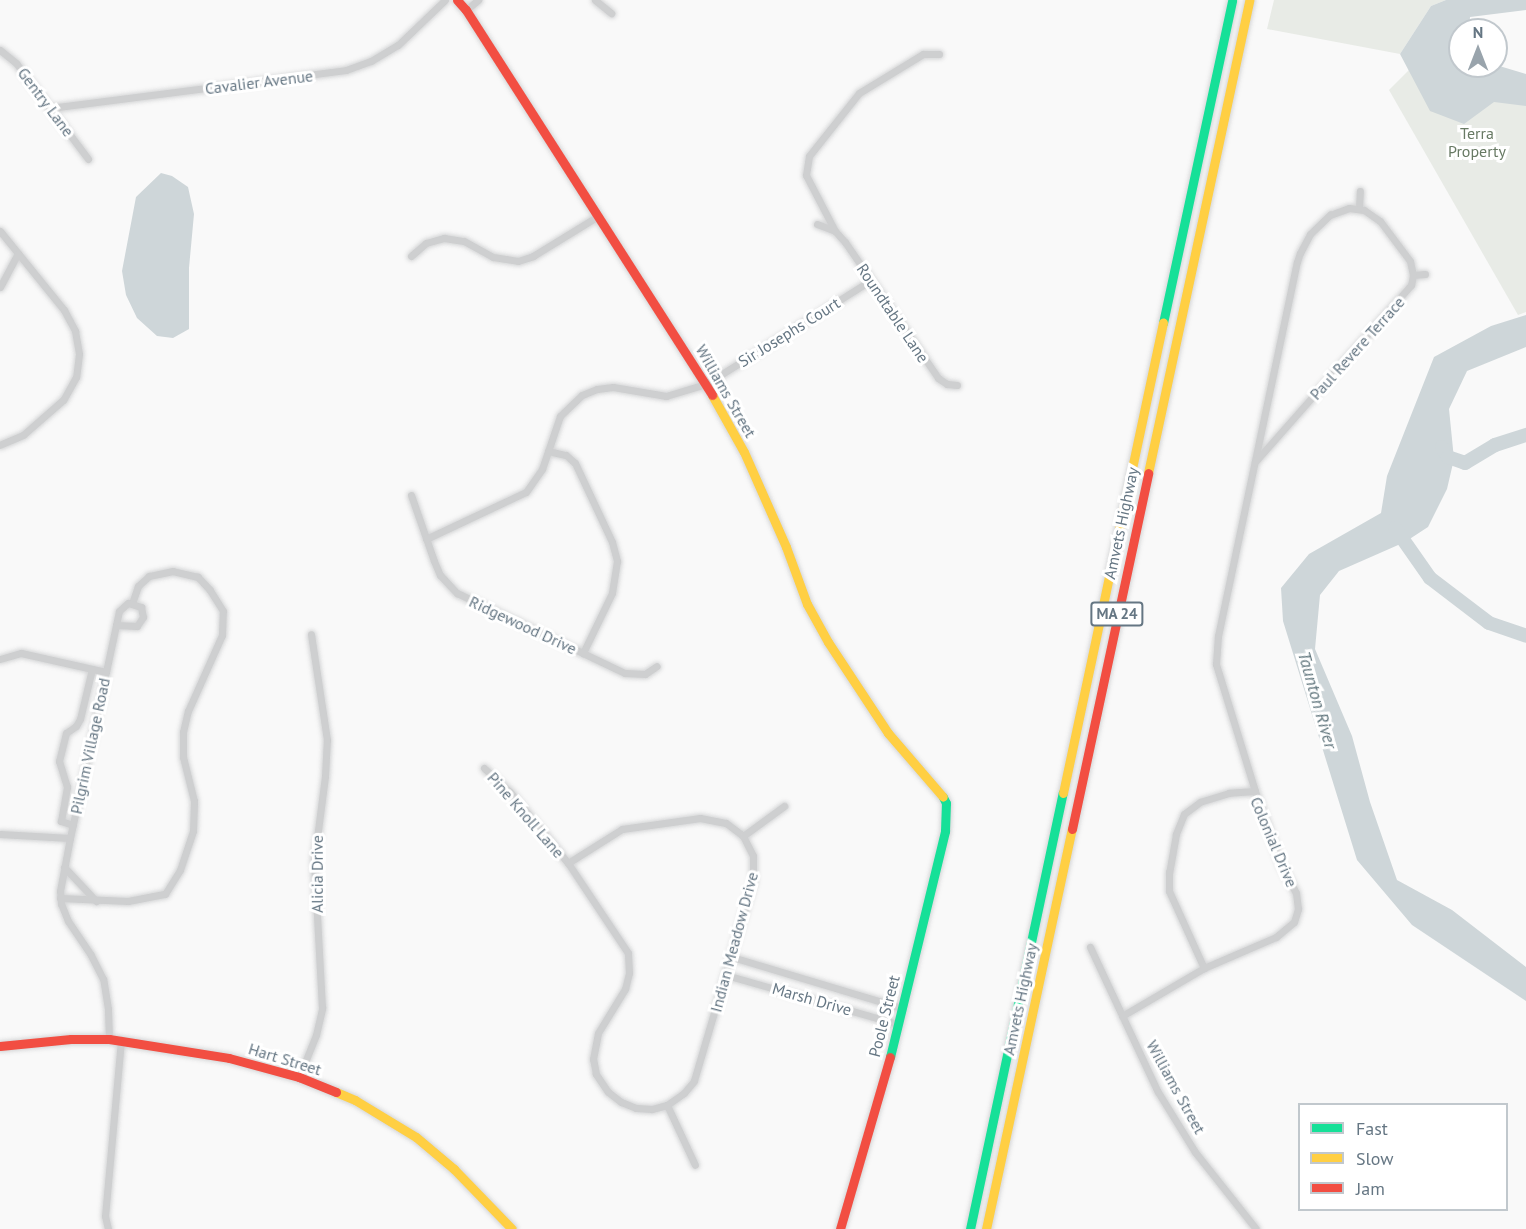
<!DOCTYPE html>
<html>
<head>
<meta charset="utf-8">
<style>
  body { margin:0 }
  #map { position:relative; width:1526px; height:1229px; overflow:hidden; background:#f9f9f9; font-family:"PT Sans",sans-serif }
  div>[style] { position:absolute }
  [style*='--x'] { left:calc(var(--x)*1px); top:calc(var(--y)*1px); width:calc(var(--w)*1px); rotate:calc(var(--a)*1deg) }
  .green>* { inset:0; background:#e8ebe6 }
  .water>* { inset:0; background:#ced6d9 }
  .river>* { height:14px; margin:-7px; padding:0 7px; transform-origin:7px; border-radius:7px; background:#ced6d9 }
  .roads { filter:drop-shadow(0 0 2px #d5d6d7) drop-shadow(0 0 2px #d5d6d7) }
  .street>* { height:7px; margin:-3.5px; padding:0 3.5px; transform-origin:3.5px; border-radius:3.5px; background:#cecfd0 }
  .fast>* { height:9px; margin:-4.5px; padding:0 4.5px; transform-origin:4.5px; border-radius:4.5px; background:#16e098 }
  .slow>* { height:9px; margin:-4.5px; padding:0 4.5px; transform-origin:4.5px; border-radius:4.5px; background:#ffcf43 }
  .jam>* { height:9px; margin:-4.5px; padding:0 4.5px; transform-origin:4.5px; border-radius:4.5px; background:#f24e42 }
  span { translate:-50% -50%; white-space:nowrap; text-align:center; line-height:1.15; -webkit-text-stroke:6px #fff; paint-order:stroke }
  .shield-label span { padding:2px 4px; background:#fff; border:2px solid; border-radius:4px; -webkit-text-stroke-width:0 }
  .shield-label { font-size:15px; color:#657683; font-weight:700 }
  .street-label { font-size:16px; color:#657683 }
  .park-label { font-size:16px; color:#687a64 }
  .water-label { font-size:18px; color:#60757c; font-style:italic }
  .legend { position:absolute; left:1298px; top:1103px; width:210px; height:108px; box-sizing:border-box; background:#fff; border:2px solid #c1c8cd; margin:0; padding:8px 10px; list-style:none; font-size:18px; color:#657683 }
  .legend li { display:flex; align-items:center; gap:12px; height:30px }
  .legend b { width:30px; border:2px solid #c1c8cd }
  .north { position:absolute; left:1448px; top:18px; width:60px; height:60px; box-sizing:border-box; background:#fff; border:2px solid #c1c8cd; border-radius:50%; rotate:0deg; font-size:16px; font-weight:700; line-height:24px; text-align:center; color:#657683 }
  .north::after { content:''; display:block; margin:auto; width:21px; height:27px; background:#99a4ac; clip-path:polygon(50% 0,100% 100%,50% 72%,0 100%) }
</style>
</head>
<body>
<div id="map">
  <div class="green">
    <div style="clip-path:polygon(1274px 0,1446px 0,1431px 6px,1400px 54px,1267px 29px)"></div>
    <div style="clip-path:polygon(1423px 56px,1526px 99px,1526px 312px,1518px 315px,1389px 90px)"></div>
  </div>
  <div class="water">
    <div style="clip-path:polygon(1446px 0,1526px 0,1526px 10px,1470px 17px,1469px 30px,1460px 30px,1460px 66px,1496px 65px,1526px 74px,1526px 106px,1494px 102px,1464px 124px,1430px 111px,1400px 54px,1431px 6px)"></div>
    <div style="clip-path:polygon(161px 173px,172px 176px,188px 187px,194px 214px,189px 268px,189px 329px,173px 338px,157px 336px,137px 318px,126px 295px,122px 271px,136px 197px)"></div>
    <div style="clip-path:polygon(1526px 315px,1526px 347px,1467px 371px,1449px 409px,1454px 459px,1447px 489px,1428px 527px,1405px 542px,1339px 571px,1320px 595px,1315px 649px,1352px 736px,1370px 802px,1397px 880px,1452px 910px,1526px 967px,1526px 1001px,1412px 925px,1357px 860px,1283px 621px,1281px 588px,1309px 554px,1381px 513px,1387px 476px,1434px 357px,1491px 326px)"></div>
  </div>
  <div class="river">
    <div style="--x:1442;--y:447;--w:12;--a:59"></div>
    <div style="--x:1448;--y:457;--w:18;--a:19"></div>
    <div style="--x:1465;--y:463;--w:35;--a:-31"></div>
    <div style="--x:1495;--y:445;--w:33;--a:-18"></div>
    <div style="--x:1395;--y:528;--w:61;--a:55"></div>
    <div style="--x:1430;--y:578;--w:74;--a:37.3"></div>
    <div style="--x:1489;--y:623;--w:39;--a:19"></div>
  </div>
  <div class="roads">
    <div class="street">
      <div style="--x:595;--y:0;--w:21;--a:39"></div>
      <div style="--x:466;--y:10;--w:16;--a:-40"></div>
      <div style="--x:0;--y:50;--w:21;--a:39"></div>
      <div style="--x:16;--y:63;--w:120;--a:53.1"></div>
      <div style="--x:50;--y:108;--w:298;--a:-7.3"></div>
      <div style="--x:346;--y:70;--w:27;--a:-20"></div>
      <div style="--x:371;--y:61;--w:31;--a:-31"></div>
      <div style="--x:398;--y:45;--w:65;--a:-43.8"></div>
      <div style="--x:1359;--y:208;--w:17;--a:-87"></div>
      <div style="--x:817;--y:224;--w:19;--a:21"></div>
      <div style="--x:835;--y:231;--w:15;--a:48"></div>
      <div style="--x:845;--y:242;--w:165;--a:55.6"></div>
      <div style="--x:938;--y:378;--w:11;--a:34"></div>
      <div style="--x:947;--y:384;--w:10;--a:6"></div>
      <div style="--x:0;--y:231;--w:102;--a:51"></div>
      <div style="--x:64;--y:310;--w:24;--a:62"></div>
      <div style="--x:75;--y:331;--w:23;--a:80"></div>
      <div style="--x:79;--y:354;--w:23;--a:97"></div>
      <div style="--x:76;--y:377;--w:26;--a:119"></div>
      <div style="--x:63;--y:400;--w:53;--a:138.8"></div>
      <div style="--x:23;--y:435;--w:25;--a:157"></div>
      <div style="--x:835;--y:231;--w:63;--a:-117.4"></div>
      <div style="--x:806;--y:175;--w:19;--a:-81"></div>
      <div style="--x:809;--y:156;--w:80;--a:-51.6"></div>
      <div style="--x:859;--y:93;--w:75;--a:-31.4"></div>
      <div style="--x:923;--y:54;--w:16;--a:0"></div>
      <div style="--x:411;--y:256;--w:20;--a:-41"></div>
      <div style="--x:426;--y:243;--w:19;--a:-16"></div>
      <div style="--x:444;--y:238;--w:20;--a:9"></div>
      <div style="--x:464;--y:241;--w:33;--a:29"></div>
      <div style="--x:493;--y:257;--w:25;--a:9"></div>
      <div style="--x:518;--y:261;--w:16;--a:-18"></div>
      <div style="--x:533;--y:256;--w:76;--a:-31.6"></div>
      <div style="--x:1413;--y:275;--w:12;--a:-5"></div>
      <div style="--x:0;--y:287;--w:38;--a:-62"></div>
      <div style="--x:548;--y:451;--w:18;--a:13"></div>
      <div style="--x:566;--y:455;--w:12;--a:42"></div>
      <div style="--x:575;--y:463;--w:87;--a:64.9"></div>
      <div style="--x:612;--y:542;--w:20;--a:75"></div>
      <div style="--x:617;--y:561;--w:32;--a:99"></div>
      <div style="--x:612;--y:593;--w:67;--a:115.8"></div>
      <div style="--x:411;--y:495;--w:70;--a:70.8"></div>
      <div style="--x:434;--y:561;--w:15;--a:67"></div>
      <div style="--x:440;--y:575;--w:25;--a:47"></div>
      <div style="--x:457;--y:593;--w:186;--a:25.5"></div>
      <div style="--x:625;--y:673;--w:20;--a:3"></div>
      <div style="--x:645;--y:674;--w:14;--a:-34"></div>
      <div style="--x:426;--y:539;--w:110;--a:-25.2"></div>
      <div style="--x:526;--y:492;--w:28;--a:-55"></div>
      <div style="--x:542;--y:469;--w:56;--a:-71.2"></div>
      <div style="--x:560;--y:416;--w:30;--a:-44"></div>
      <div style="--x:582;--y:395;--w:16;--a:-22"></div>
      <div style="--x:597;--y:389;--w:16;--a:-7"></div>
      <div style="--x:613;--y:387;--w:54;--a:9.6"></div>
      <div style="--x:666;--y:396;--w:42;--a:-16.7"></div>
      <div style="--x:706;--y:384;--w:195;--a:-32.2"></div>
      <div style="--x:0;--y:659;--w:22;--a:-16"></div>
      <div style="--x:21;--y:653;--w:87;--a:12.6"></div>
      <div style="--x:484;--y:768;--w:35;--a:43"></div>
      <div style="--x:510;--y:792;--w:92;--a:50.8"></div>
      <div style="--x:1255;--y:791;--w:133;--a:-107.1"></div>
      <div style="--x:1216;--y:664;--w:28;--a:-86"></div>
      <div style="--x:1218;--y:636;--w:382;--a:-78.1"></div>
      <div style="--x:1297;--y:262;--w:9;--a:-72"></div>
      <div style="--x:1300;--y:253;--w:21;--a:-62"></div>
      <div style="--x:1310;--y:234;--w:28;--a:-44"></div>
      <div style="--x:1330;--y:215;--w:20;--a:-20"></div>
      <div style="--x:1349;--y:208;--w:15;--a:8"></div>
      <div style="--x:1364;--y:210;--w:19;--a:35"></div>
      <div style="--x:1380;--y:221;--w:50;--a:53.1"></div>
      <div style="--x:1410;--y:261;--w:14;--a:78"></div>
      <div style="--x:1413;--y:275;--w:10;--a:101"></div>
      <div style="--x:1411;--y:285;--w:236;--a:131.4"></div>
      <div style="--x:700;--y:818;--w:26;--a:11"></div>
      <div style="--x:726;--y:823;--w:21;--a:37"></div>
      <div style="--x:743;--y:836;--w:22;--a:63"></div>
      <div style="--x:753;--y:856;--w:24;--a:90"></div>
      <div style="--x:753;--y:880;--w:209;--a:106.4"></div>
      <div style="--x:694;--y:1081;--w:16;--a:130"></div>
      <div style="--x:684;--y:1093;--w:21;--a:145"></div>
      <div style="--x:667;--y:1105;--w:16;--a:165"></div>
      <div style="--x:652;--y:1109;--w:16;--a:-176"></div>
      <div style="--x:636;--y:1108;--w:16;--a:-158"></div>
      <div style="--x:621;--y:1102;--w:16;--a:-142"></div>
      <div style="--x:608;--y:1092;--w:22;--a:-124"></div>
      <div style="--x:596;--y:1074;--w:15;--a:-101"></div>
      <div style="--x:593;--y:1059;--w:26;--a:-79"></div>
      <div style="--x:598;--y:1033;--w:52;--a:-58.5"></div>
      <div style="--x:625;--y:989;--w:16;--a:-76"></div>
      <div style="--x:629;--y:973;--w:20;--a:-93"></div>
      <div style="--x:628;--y:953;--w:108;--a:-123.7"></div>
      <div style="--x:568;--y:863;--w:64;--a:-32.2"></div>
      <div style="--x:622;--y:829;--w:79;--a:-8"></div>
      <div style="--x:73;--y:825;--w:13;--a:-162"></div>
      <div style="--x:61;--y:821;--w:35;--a:-80"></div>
      <div style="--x:67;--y:787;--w:27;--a:-107"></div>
      <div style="--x:59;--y:761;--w:29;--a:-76"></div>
      <div style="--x:66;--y:733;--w:12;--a:-35"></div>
      <div style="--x:76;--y:726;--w:8;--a:-60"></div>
      <div style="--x:80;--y:719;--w:51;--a:-76.5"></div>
      <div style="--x:0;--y:834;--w:70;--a:3.3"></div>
      <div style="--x:743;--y:836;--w:51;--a:-36.2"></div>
      <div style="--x:64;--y:867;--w:47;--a:46.7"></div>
      <div style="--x:60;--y:898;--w:68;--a:2.5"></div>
      <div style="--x:128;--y:901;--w:38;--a:-11"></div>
      <div style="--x:165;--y:894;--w:28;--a:-58"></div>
      <div style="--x:180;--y:870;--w:41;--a:-71.6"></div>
      <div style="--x:193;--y:831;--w:30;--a:-88"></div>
      <div style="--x:194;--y:801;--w:45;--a:-104"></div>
      <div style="--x:183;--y:757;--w:25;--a:-90"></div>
      <div style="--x:183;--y:732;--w:22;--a:-77"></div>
      <div style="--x:188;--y:711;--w:83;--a:-65.9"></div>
      <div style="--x:222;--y:635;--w:24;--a:-88"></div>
      <div style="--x:223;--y:611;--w:25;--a:-122"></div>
      <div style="--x:210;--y:590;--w:18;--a:-133"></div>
      <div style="--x:198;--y:577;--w:26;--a:-167"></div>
      <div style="--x:173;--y:571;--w:25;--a:168"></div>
      <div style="--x:149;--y:576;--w:15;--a:138"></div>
      <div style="--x:138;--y:586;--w:18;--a:109"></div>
      <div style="--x:1090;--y:947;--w:160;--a:64.9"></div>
      <div style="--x:1158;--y:1092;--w:70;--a:58.3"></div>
      <div style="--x:1195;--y:1152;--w:98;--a:51.6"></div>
      <div style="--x:732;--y:957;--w:177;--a:16.7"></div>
      <div style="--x:726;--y:975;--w:179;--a:15.9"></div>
      <div style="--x:1122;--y:1016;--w:95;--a:-30.3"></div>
      <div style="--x:1204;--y:968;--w:78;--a:-23.3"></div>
      <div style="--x:1276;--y:937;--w:23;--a:-40"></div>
      <div style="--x:1294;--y:922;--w:14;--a:-73"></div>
      <div style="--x:1298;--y:909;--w:16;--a:-97"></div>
      <div style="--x:1296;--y:893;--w:32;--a:-118"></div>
      <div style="--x:1281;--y:865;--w:78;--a:-109.4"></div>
      <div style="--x:1255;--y:791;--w:26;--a:176"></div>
      <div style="--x:1229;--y:793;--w:30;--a:163"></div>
      <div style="--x:1200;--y:802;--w:20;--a:143"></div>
      <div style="--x:1184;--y:814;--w:22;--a:112"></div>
      <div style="--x:1176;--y:834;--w:39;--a:100"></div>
      <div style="--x:1169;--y:872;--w:19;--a:90"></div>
      <div style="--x:1169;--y:891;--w:85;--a:65.6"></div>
      <div style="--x:109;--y:1039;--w:30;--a:-92"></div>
      <div style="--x:108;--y:1009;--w:30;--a:-99"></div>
      <div style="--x:103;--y:979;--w:27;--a:-117"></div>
      <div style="--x:91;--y:955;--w:41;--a:-124.1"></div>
      <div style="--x:68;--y:921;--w:18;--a:-112"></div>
      <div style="--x:61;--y:904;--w:13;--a:-94"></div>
      <div style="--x:60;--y:891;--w:54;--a:-79.3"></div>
      <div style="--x:70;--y:838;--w:170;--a:-77.8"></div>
      <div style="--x:106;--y:672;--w:62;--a:-78"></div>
      <div style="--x:119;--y:611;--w:12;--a:-42"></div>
      <div style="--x:128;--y:603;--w:14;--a:17"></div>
      <div style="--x:141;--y:607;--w:10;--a:79"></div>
      <div style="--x:143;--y:617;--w:11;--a:124"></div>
      <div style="--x:137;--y:626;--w:21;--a:-177"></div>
      <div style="--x:299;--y:1077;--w:45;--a:-68"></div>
      <div style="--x:316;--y:1035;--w:28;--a:-77"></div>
      <div style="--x:322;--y:1008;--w:147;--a:-93.1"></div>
      <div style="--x:314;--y:861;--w:86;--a:-82.6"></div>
      <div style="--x:325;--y:776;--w:36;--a:-87"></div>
      <div style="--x:327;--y:740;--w:107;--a:-98.6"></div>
      <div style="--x:667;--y:1105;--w:66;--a:65"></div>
      <div style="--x:108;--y:1229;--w:13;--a:-103"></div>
      <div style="--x:105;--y:1216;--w:177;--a:-84.8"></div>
    </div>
    <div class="fast">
      <div style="--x:1163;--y:323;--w:330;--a:-77.9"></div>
      <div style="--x:890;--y:1057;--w:233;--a:-76.3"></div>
      <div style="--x:945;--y:831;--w:28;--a:-88"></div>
      <div style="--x:946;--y:803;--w:7;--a:-117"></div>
      <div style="--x:970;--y:1229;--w:446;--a:-78"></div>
    </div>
    <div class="slow">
      <div style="--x:712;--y:395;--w:65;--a:60.7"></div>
      <div style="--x:744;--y:452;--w:104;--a:66.1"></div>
      <div style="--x:786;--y:547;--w:61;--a:69.8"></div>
      <div style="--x:807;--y:604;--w:43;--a:61.1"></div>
      <div style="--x:828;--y:642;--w:109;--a:56.6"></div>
      <div style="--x:888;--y:733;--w:84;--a:49.3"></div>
      <div style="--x:1148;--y:473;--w:484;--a:-77.9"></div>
      <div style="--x:1063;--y:793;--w:481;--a:-78"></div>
      <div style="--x:336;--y:1092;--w:21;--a:23"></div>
      <div style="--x:355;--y:1100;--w:71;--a:31.2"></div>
      <div style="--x:416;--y:1137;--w:50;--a:40.1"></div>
      <div style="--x:454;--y:1169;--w:83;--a:46"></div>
      <div style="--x:986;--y:1229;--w:409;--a:-77.9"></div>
    </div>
    <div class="jam">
      <div style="--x:457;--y:0;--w:13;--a:48"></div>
      <div style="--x:466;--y:10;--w:457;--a:57.4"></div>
      <div style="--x:1072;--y:829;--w:364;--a:-77.9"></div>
      <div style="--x:0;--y:1046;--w:71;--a:-5.6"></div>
      <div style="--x:71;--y:1039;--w:38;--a:0"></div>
      <div style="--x:109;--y:1039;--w:121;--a:9"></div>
      <div style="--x:229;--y:1058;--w:73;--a:15.2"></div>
      <div style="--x:299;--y:1077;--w:40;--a:22"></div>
      <div style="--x:840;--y:1229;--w:179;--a:-73.8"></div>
    </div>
  </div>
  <div class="shield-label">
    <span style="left:1117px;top:614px">MA 24</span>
  </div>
  <div class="street-label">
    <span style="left:259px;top:82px;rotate:-7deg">Cavalier Avenue</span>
    <span style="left:46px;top:102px;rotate:53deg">Gentry Lane</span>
    <span style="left:893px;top:313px;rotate:56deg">Roundtable Lane</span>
    <span style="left:789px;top:332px;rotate:-32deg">Sir Josephs Court</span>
    <span style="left:1357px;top:348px;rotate:-48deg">Paul Revere Terrace</span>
    <span style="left:726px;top:391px;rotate:60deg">Williams Street</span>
    <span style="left:1121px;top:523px;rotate:-78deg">Amvets Highway</span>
    <span style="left:523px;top:625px;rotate:25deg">Ridgewood Drive</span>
    <span style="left:90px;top:746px;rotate:-78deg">Pilgrim Village Road</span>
    <span style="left:526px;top:815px;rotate:49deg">Pine Knoll Lane</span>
    <span style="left:1274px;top:842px;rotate:67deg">Colonial Drive</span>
    <span style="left:317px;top:874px;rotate:-90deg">Alicia Drive</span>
    <span style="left:734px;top:942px;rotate:-75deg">Indian Meadow Drive</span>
    <span style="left:812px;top:999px;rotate:16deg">Marsh Drive</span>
    <span style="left:1020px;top:999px;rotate:-78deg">Amvets Highway</span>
    <span style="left:884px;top:1016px;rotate:-76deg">Poole Street</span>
    <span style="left:285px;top:1059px;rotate:17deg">Hart Street</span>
    <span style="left:1176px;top:1087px;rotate:61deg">Williams Street</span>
  </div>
  <div class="park-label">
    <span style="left:1477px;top:142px">Terra<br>Property</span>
  </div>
  <div class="water-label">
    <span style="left:1317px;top:700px;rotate:74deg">Taunton River</span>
  </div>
  <ul class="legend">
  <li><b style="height:8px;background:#16e098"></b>Fast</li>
  <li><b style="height:8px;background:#ffcf43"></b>Slow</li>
  <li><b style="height:8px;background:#f24e42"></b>Jam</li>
  </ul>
  <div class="north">N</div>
</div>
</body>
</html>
